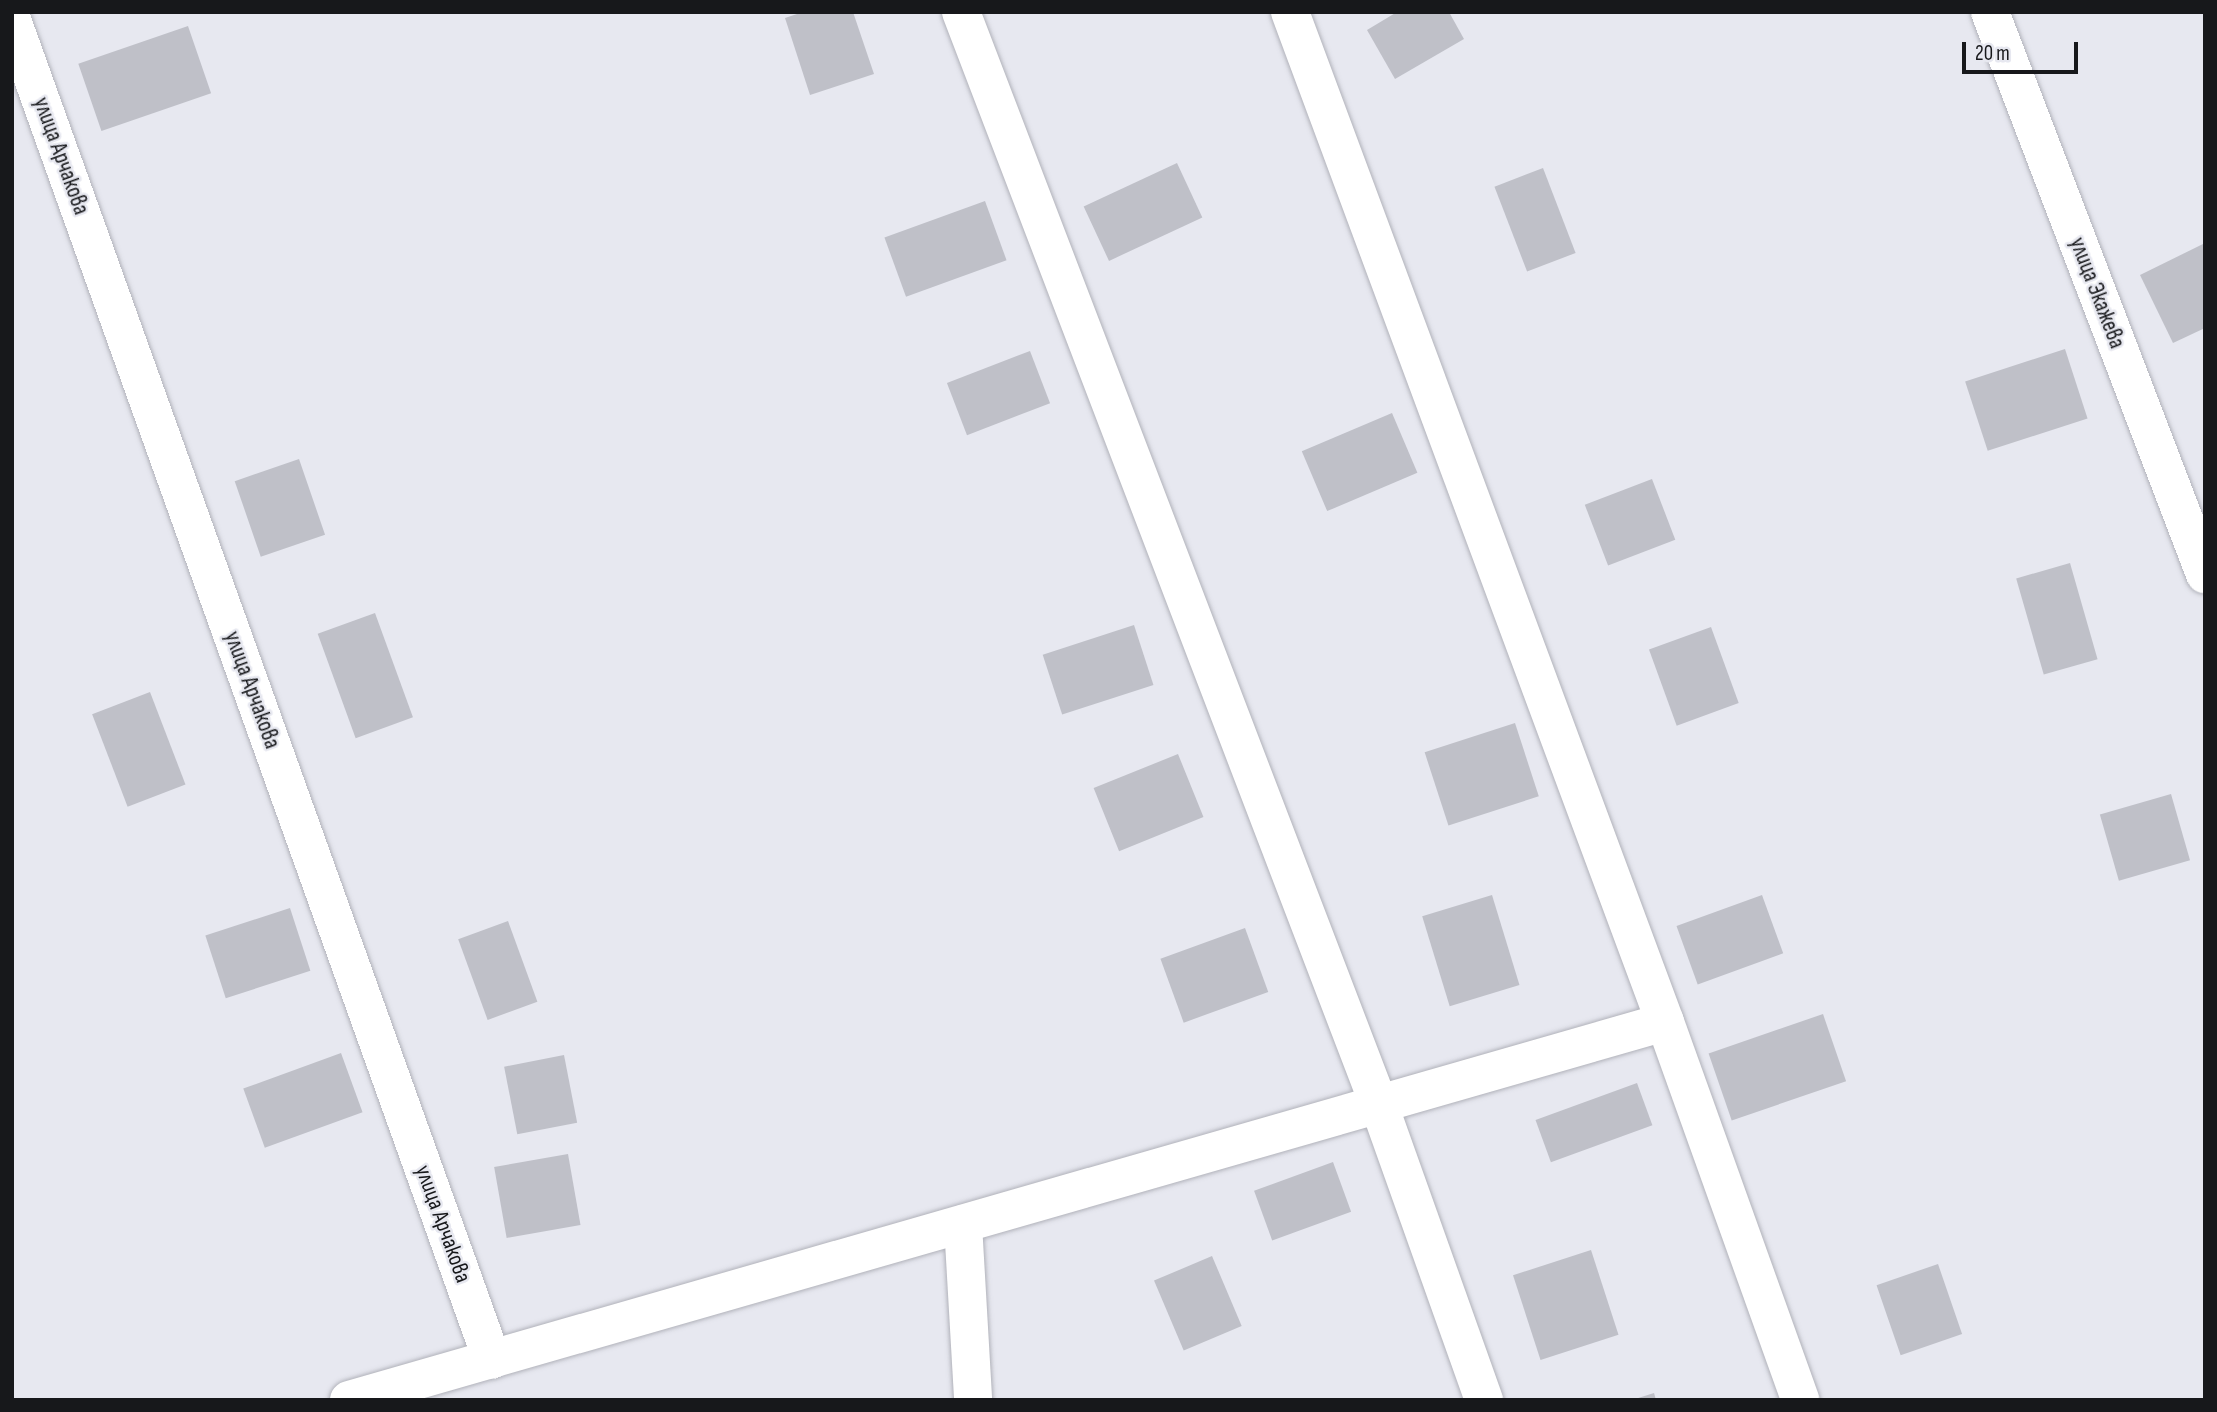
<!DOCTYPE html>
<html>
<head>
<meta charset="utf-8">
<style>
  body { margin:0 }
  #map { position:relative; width:2217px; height:1412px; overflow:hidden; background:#e7e8f0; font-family:"Sofia Sans Condensed",sans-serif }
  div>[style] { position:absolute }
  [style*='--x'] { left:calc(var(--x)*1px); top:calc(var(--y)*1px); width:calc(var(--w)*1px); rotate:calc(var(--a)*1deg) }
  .building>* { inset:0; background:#bfc0c8; transform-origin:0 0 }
  .roads { filter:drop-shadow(0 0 2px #b1b2ba) drop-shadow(0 0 2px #b1b2ba) }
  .street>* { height:38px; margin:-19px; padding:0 19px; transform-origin:19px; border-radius:19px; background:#fff }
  span { translate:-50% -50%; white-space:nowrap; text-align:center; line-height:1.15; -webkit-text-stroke:5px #e7e8f0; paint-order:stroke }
  .street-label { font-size:23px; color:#17181b }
  .frame { position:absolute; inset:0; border:14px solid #17181b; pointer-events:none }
  .scale { position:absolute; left:1962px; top:42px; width:116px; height:32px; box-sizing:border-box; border:4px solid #17181b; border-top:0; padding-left:9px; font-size:21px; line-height:24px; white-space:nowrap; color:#17181b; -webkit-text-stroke:5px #e7e8f0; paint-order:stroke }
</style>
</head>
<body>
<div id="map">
  <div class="building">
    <div style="clip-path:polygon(803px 12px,853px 12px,874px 74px,810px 95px,785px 18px)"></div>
    <div style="clip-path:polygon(1397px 12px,1449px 12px,1464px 39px,1395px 79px,1367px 30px)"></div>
    <div style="left:188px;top:26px;width:71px;height:116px;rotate:71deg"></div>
    <div style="left:1177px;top:163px;width:60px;height:103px;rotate:65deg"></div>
    <div style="left:1543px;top:168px;width:91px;height:52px;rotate:69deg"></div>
    <div style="left:985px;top:201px;width:63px;height:107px;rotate:70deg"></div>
    <div style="clip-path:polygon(2205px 243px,2205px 328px,2173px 343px,2140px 275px)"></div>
    <div style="left:2065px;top:349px;width:73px;height:105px;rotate:72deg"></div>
    <div style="left:1030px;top:351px;width:56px;height:89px;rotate:69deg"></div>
    <div style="left:1392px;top:413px;width:65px;height:98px;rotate:67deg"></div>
    <div style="left:299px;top:459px;width:80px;height:68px;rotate:71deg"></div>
    <div style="left:1652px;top:479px;width:65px;height:72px;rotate:69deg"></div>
    <div style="left:2070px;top:563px;width:100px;height:56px;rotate:74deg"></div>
    <div style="left:375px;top:613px;width:111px;height:61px;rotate:70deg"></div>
    <div style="left:1134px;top:625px;width:63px;height:96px;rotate:72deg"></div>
    <div style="left:1711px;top:627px;width:81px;height:66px;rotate:70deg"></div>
    <div style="left:150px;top:692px;width:99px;height:62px;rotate:69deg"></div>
    <div style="left:1515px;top:723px;width:77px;height:95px;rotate:72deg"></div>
    <div style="left:1178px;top:754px;width:68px;height:91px;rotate:68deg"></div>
    <div style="left:2171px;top:794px;width:69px;height:74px;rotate:74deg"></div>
    <div style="left:1492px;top:895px;width:94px;height:73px;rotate:73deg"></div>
    <div style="left:1762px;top:895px;width:62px;height:91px;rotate:70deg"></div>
    <div style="left:290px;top:908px;width:66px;height:89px;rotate:72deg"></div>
    <div style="left:508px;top:921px;width:86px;height:53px;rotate:70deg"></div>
    <div style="left:1245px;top:928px;width:68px;height:90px;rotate:70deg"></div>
    <div style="left:1823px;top:1014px;width:71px;height:121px;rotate:71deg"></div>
    <div style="left:341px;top:1053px;width:63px;height:104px;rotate:70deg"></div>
    <div style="left:564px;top:1055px;width:69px;height:61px;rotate:79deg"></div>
    <div style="left:1637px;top:1083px;width:45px;height:108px;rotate:70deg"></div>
    <div style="left:568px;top:1154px;width:72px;height:75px;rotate:80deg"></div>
    <div style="left:1333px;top:1162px;width:53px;height:84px;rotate:70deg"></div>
    <div style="left:1591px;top:1250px;width:89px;height:82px;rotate:72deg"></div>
    <div style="left:1212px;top:1256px;width:76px;height:63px;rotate:67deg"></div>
    <div style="left:1938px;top:1264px;width:74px;height:65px;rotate:71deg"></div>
    <div style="clip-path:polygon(1654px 1393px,1656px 1400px,1635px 1400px,1635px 1399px)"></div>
  </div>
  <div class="roads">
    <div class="street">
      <div style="--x:961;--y:12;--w:1170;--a:69.07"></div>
      <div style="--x:1379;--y:1105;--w:313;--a:70.4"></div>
      <div style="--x:1290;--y:12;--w:1077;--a:69.63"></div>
      <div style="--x:1665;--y:1022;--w:401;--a:70.3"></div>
      <div style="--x:1990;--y:12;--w:602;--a:69.07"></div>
      <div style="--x:12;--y:20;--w:1423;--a:70.29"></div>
      <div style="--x:963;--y:1224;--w:176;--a:86.7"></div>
      <div style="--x:349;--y:1400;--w:1369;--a:-16.03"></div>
    </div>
  </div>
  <div class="street-label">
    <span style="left:61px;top:156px;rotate:70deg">улица Арчакова</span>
    <span style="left:2097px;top:293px;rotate:69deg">улица Экажева</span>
    <span style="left:252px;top:690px;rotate:70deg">улица Арчакова</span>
    <span style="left:443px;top:1224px;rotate:70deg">улица Арчакова</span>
  </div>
  <div class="frame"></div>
  <div class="scale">20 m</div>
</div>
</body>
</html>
